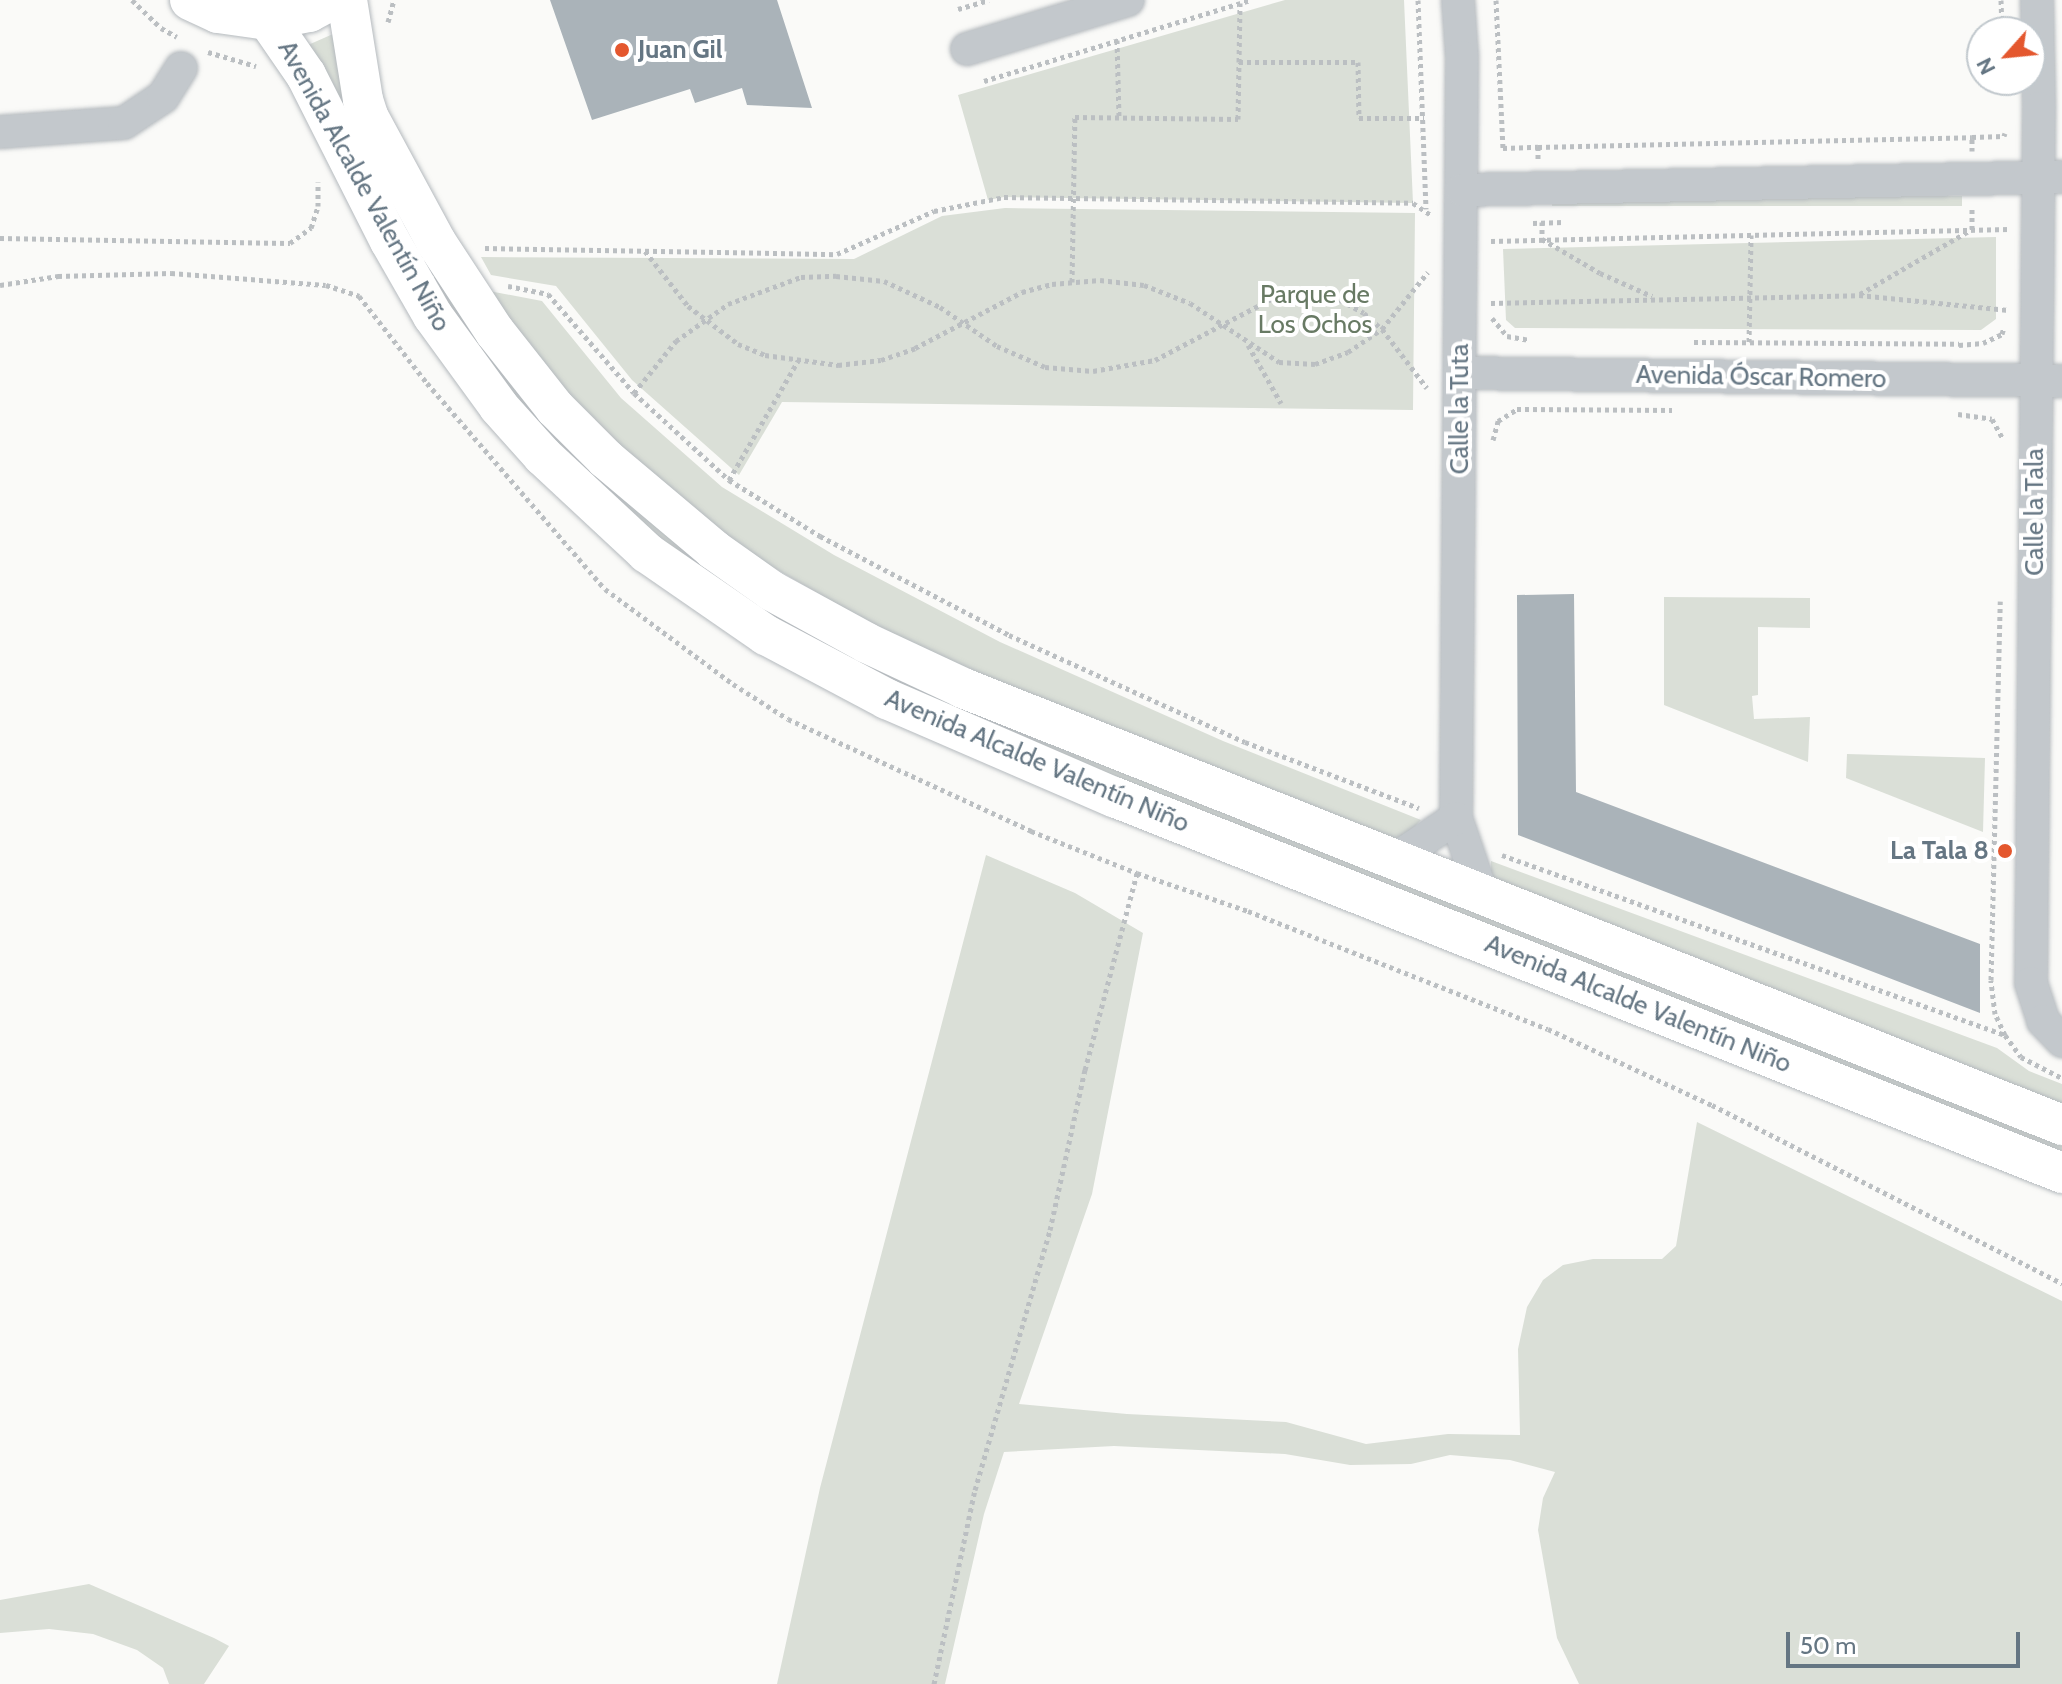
<!DOCTYPE html>
<html>
<head>
<meta charset="utf-8">
<style>
  body { margin:0 }
  #map { position:relative; width:2062px; height:1684px; overflow:hidden; background:#fafaf8; font-family:Cabin,sans-serif }
  div>[style] { position:absolute }
  [style*='--x'] { left:calc(var(--x)*1px); top:calc(var(--y)*1px); width:calc(var(--w)*1px); rotate:calc(var(--a)*1deg) }
  .green>* { inset:0; background:#dadfd7; transform-origin:0 0 }
  .building>* { inset:0; background:#aab3b9 }
  .path>* { height:5px; margin-top:-2.5px; transform-origin:0; background:repeating-linear-gradient(90deg,#bbbfc2 0 4px,transparent 0 8px) }
  .roads { filter:drop-shadow(0 0 2px #b5babe) drop-shadow(0 0 2px #b5babe) }
  .minor>* { height:32px; margin:-16px; padding:0 16px; transform-origin:16px; border-radius:16px; background:#c3c8cc }
  .major>* { height:40px; margin:-20px; padding:0 20px; transform-origin:20px; border-radius:20px; background:#fff }
  .dots>* { width:22px; height:22px; translate:-50% -50%; box-sizing:border-box; border:4px solid #fff; border-radius:50% }
  span { translate:-50% -50%; white-space:nowrap; text-align:center; line-height:1.15; -webkit-text-stroke:8px #fff; paint-order:stroke }
  .poi-label { font-size:26px; color:#657683; font-weight:700 }
  .left { translate:0 -50%; text-align:left }
  .right { translate:-100% -50%; text-align:right }
  .street-label { font-size:26px; color:#657683 }
  .park-label { font-size:26px; color:#687a64 }
  .north { position:absolute; left:1966px; top:16px; width:80px; height:80px; box-sizing:border-box; background:#fff; border:2px solid #c1c8cd; border-radius:50%; rotate:243deg; font-size:22px; font-weight:700; line-height:32px; text-align:center; color:#657683 }
  .north::after { content:''; display:block; margin:auto; width:28px; height:36px; background:#e4572e; clip-path:polygon(50% 0,100% 100%,50% 72%,0 100%) }
  .scale { position:absolute; left:1786px; top:1632px; width:234px; height:36px; box-sizing:border-box; border:4px solid #657683; border-top:0; padding-left:10px; font-size:24px; line-height:28px; white-space:nowrap; color:#657683; -webkit-text-stroke:6px #fff; paint-order:stroke }
</style>
</head>
<body>
<div id="map">
  <div class="green">
    <div style="clip-path:polygon(1285px 0,1404px 0,1413px 203px,1004px 197px,988px 200px,958px 95px)"></div>
    <div style="clip-path:polygon(333px 34px,337px 66px,347px 95px,339px 99px,308px 45px)"></div>
    <div style="clip-path:polygon(385px 180px,727px 579px,2062px 1141px,2062px 1151px,1168px 799px,910px 690px,801px 636px,682px 556px,611px 496px,535px 421px,477px 349px,427px 276px)"></div>
    <div style="left:1962px;top:196px;width:10px;height:410px;rotate:90deg"></div>
    <div style="clip-path:polygon(1005px 208px,1415px 213px,1413px 410px,782px 402px,739px 475px,632px 380px,556px 286px,491px 275px,481px 257px,854px 259px,942px 216px)"></div>
    <div style="clip-path:polygon(1996px 237px,1996px 319px,1981px 330px,1515px 328px,1506px 320px,1503px 249px)"></div>
    <div style="clip-path:polygon(489px 291px,542px 301px,621px 398px,722px 487px,834px 555px,1000px 642px,1223px 741px,1421px 820px,1401px 841px,1332px 817px,931px 653px,845px 609px,750px 554px,660px 485px,600px 428px,533px 354px)"></div>
    <div style="clip-path:polygon(1664px 597px,1810px 598px,1810px 628px,1758px 627px,1758px 695px,1752px 696px,1754px 719px,1810px 717px,1808px 762px,1664px 705px)"></div>
    <div style="clip-path:polygon(1847px 754px,1985px 758px,1983px 832px,1846px 778px)"></div>
    <div style="clip-path:polygon(986px 855px,1075px 893px,1143px 933px,1092px 1194px,1019px 1404px,1127px 1414px,1286px 1422px,1366px 1444px,1448px 1434px,1520px 1435px,1518px 1349px,1527px 1307px,1543px 1280px,1563px 1265px,1593px 1259px,1662px 1259px,1676px 1246px,1697px 1122px,2062px 1301px,2062px 1684px,1579px 1684px,1557px 1638px,1538px 1530px,1543px 1498px,1555px 1472px,1510px 1460px,1450px 1455px,1411px 1464px,1350px 1465px,1285px 1454px,1114px 1446px,1004px 1452px,984px 1514px,945px 1684px,777px 1684px,820px 1488px)"></div>
    <div style="clip-path:polygon(1491px 861px,1997px 1048px,2029px 1071px,2062px 1084px,2062px 1109px,1490px 883px)"></div>
    <div style="clip-path:polygon(89px 1584px,214px 1638px,229px 1646px,204px 1684px,169px 1684px,163px 1668px,137px 1650px,93px 1634px,49px 1629px,0 1633px,0 1600px)"></div>
  </div>
  <div class="building">
    <div style="clip-path:polygon(550px 0,777px 0,812px 108px,747px 105px,742px 88px,695px 103px,690px 89px,592px 120px)"></div>
    <div style="clip-path:polygon(1574px 594px,1576px 792px,1980px 944px,1980px 1013px,1518px 835px,1517px 595px)"></div>
  </div>
  <div class="path">
    <div style="--x:132;--y:0;--w:40;--a:44"></div>
    <div style="--x:161;--y:28;--w:18;--a:29"></div>
    <div style="--x:1418;--y:0;--w:209;--a:87.8"></div>
    <div style="--x:1496;--y:0;--w:148;--a:87.3"></div>
    <div style="--x:1503;--y:148;--w:35;--a:-2"></div>
    <div style="--x:1538;--y:147;--w:13;--a:90"></div>
    <div style="--x:2001;--y:0;--w:32;--a:88"></div>
    <div style="--x:958;--y:9;--w:32;--a:-16"></div>
    <div style="--x:388;--y:22;--w:23;--a:-75"></div>
    <div style="--x:1117;--y:40;--w:78;--a:88.5"></div>
    <div style="--x:208;--y:52;--w:50;--a:16.3"></div>
    <div style="--x:1239;--y:62;--w:59;--a:-89"></div>
    <div style="--x:984;--y:81;--w:279;--a:-16.9"></div>
    <div style="--x:1538;--y:147;--w:434;--a:-1.3"></div>
    <div style="--x:1972;--y:151;--w:14;--a:-90"></div>
    <div style="--x:1972;--y:137;--w:32;--a:-2"></div>
    <div style="--x:2004;--y:136;--w:3;--a:-72"></div>
    <div style="--x:1542;--y:222;--w:17;--a:90"></div>
    <div style="--x:1542;--y:239;--w:67;--a:30.4"></div>
    <div style="--x:1600;--y:273;--w:57;--a:23.9"></div>
    <div style="--x:1533;--y:223;--w:30;--a:-2"></div>
    <div style="--x:0;--y:238;--w:290;--a:1"></div>
    <div style="--x:290;--y:243;--w:26;--a:-36"></div>
    <div style="--x:311;--y:228;--w:23;--a:-72"></div>
    <div style="--x:318;--y:206;--w:24;--a:-90"></div>
    <div style="--x:1491;--y:241;--w:518;--a:-1.33"></div>
    <div style="--x:485;--y:248;--w:352;--a:1"></div>
    <div style="--x:837;--y:254;--w:106;--a:-23.9"></div>
    <div style="--x:934;--y:211;--w:71;--a:-11.3"></div>
    <div style="--x:1004;--y:197;--w:409;--a:0.8"></div>
    <div style="--x:1413;--y:203;--w:22;--a:34"></div>
    <div style="--x:645;--y:251;--w:70;--a:52"></div>
    <div style="--x:688;--y:306;--w:63;--a:37.2"></div>
    <div style="--x:738;--y:344;--w:29;--a:22"></div>
    <div style="--x:765;--y:355;--w:74;--a:7.8"></div>
    <div style="--x:838;--y:365;--w:43;--a:-6.6"></div>
    <div style="--x:881;--y:360;--w:36;--a:-19"></div>
    <div style="--x:915;--y:348;--w:121;--a:-27.6"></div>
    <div style="--x:1022;--y:292;--w:31;--a:-15"></div>
    <div style="--x:1052;--y:284;--w:48;--a:-4.8"></div>
    <div style="--x:1100;--y:280;--w:44;--a:6.5"></div>
    <div style="--x:1144;--y:285;--w:49;--a:21.4"></div>
    <div style="--x:1190;--y:303;--w:107;--a:33.5"></div>
    <div style="--x:1279;--y:362;--w:36;--a:3"></div>
    <div style="--x:1315;--y:364;--w:35;--a:-20"></div>
    <div style="--x:1348;--y:352;--w:41;--a:-34.1"></div>
    <div style="--x:1382;--y:329;--w:73;--a:-51.1"></div>
    <div style="--x:1072;--y:282;--w:165;--a:-89"></div>
    <div style="--x:1075;--y:117;--w:163;--a:0.7"></div>
    <div style="--x:1238;--y:119;--w:57;--a:-89"></div>
    <div style="--x:1239;--y:62;--w:119;--a:0"></div>
    <div style="--x:1358;--y:62;--w:56;--a:89"></div>
    <div style="--x:1359;--y:118;--w:65;--a:0"></div>
    <div style="--x:0;--y:285;--w:59;--a:-8.8"></div>
    <div style="--x:58;--y:276;--w:113;--a:-1.5"></div>
    <div style="--x:171;--y:273;--w:155;--a:4.4"></div>
    <div style="--x:326;--y:285;--w:35;--a:18"></div>
    <div style="--x:359;--y:296;--w:110;--a:52"></div>
    <div style="--x:427;--y:383;--w:272;--a:49.2"></div>
    <div style="--x:605;--y:589;--w:159;--a:36.6"></div>
    <div style="--x:733;--y:684;--w:65;--a:32.5"></div>
    <div style="--x:788;--y:719;--w:268;--a:24.7"></div>
    <div style="--x:1031;--y:831;--w:114;--a:21.6"></div>
    <div style="--x:1137;--y:873;--w:117;--a:18.9"></div>
    <div style="--x:1248;--y:911;--w:322;--a:21.5"></div>
    <div style="--x:1548;--y:1029;--w:181;--a:24.9"></div>
    <div style="--x:1712;--y:1105;--w:393;--a:27"></div>
    <div style="--x:508;--y:286;--w:41;--a:11.3"></div>
    <div style="--x:548;--y:294;--w:131;--a:49"></div>
    <div style="--x:634;--y:393;--w:129;--a:42.5"></div>
    <div style="--x:729;--y:480;--w:107;--a:31.6"></div>
    <div style="--x:820;--y:536;--w:213;--a:27.6"></div>
    <div style="--x:1009;--y:635;--w:259;--a:24.4"></div>
    <div style="--x:1245;--y:742;--w:186;--a:20.8"></div>
    <div style="--x:1860;--y:294;--w:129;--a:-30.1"></div>
    <div style="--x:1972;--y:229;--w:20;--a:-90"></div>
    <div style="--x:1491;--y:303;--w:368;--a:-1.2"></div>
    <div style="--x:1859;--y:295;--w:150;--a:5.7"></div>
    <div style="--x:1492;--y:318;--w:23;--a:50"></div>
    <div style="--x:1507;--y:336;--w:22;--a:10"></div>
    <div style="--x:1694;--y:342;--w:265;--a:0.4"></div>
    <div style="--x:1749;--y:342;--w:107;--a:-88.9"></div>
    <div style="--x:1248;--y:345;--w:67;--a:60.4"></div>
    <div style="--x:1959;--y:345;--w:24;--a:-5"></div>
    <div style="--x:1983;--y:343;--w:21;--a:-25"></div>
    <div style="--x:2002;--y:334;--w:7;--a:-74"></div>
    <div style="--x:634;--y:393;--w:67;--a:-51.1"></div>
    <div style="--x:676;--y:341;--w:64;--a:-35.4"></div>
    <div style="--x:728;--y:304;--w:78;--a:-20.3"></div>
    <div style="--x:801;--y:277;--w:35;--a:-2"></div>
    <div style="--x:836;--y:276;--w:48;--a:5.9"></div>
    <div style="--x:884;--y:281;--w:62;--a:24.9"></div>
    <div style="--x:940;--y:307;--w:69;--a:34.4"></div>
    <div style="--x:997;--y:346;--w:52;--a:23.6"></div>
    <div style="--x:1045;--y:367;--w:48;--a:4.8"></div>
    <div style="--x:1093;--y:371;--w:63;--a:-10.1"></div>
    <div style="--x:1155;--y:360;--w:136;--a:-27.7"></div>
    <div style="--x:1275;--y:297;--w:51;--a:-5.6"></div>
    <div style="--x:1326;--y:292;--w:43;--a:28.9"></div>
    <div style="--x:1364;--y:313;--w:24;--a:42"></div>
    <div style="--x:1382;--y:329;--w:74;--a:52.7"></div>
    <div style="--x:1958;--y:414;--w:34;--a:8"></div>
    <div style="--x:1992;--y:419;--w:23;--a:61"></div>
    <div style="--x:1493;--y:440;--w:20;--a:-75"></div>
    <div style="--x:1498;--y:421;--w:22;--a:-32"></div>
    <div style="--x:1517;--y:409;--w:155;--a:0.4"></div>
    <div style="--x:729;--y:480;--w:138;--a:-59.9"></div>
    <div style="--x:1502;--y:855;--w:534;--a:19.69"></div>
    <div style="--x:2005;--y:1035;--w:23;--a:-115"></div>
    <div style="--x:1995;--y:1014;--w:34;--a:-97"></div>
    <div style="--x:1991;--y:980;--w:379;--a:-88.6"></div>
    <div style="--x:2005;--y:1035;--w:27;--a:54"></div>
    <div style="--x:2021;--y:1057;--w:46;--a:27.1"></div>
    <div style="--x:934;--y:1684;--w:198;--a:-78.1"></div>
    <div style="--x:975;--y:1490;--w:271;--a:-73.9"></div>
    <div style="--x:1050;--y:1230;--w:164;--a:-77.7"></div>
    <div style="--x:1085;--y:1070;--w:204;--a:-75.2"></div>
  </div>
  <div class="roads">
    <div class="minor">
      <div style="--x:1458;--y:0;--w:57;--a:86"></div>
      <div style="--x:1462;--y:57;--w:761;--a:90.45"></div>
      <div style="--x:1456;--y:818;--w:83;--a:71.1"></div>
      <div style="--x:2037;--y:0;--w:108;--a:88.9"></div>
      <div style="--x:2039;--y:108;--w:875;--a:90.52"></div>
      <div style="--x:2031;--y:983;--w:40;--a:72"></div>
      <div style="--x:2043;--y:1021;--w:28;--a:46"></div>
      <div style="--x:967;--y:49;--w:168;--a:-16.9"></div>
      <div style="--x:0;--y:132;--w:124;--a:-4.2"></div>
      <div style="--x:124;--y:123;--w:47;--a:-33.7"></div>
      <div style="--x:163;--y:97;--w:34;--a:-58"></div>
      <div style="--x:1462;--y:190;--w:600;--a:-1.24"></div>
      <div style="--x:1460;--y:373;--w:602;--a:0.76"></div>
      <div style="--x:1392;--y:861;--w:77;--a:-33.9"></div>
    </div>
    <div class="major">
      <div style="--x:190;--y:0;--w:31;--a:25"></div>
      <div style="--x:218;--y:13;--w:50;--a:8"></div>
      <div style="--x:268;--y:20;--w:42;--a:-11"></div>
      <div style="--x:309;--y:12;--w:26;--a:-28"></div>
      <div style="--x:347;--y:0;--w:101;--a:80.9"></div>
      <div style="--x:363;--y:100;--w:19;--a:72"></div>
      <div style="--x:369;--y:118;--w:141;--a:61.6"></div>
      <div style="--x:436;--y:242;--w:108;--a:56.8"></div>
      <div style="--x:495;--y:332;--w:97;--a:51.7"></div>
      <div style="--x:555;--y:408;--w:72;--a:45"></div>
      <div style="--x:606;--y:459;--w:141;--a:40.1"></div>
      <div style="--x:714;--y:550;--w:71;--a:35.3"></div>
      <div style="--x:772;--y:591;--w:108;--a:28.7"></div>
      <div style="--x:867;--y:643;--w:106;--a:25.1"></div>
      <div style="--x:963;--y:688;--w:1183;--a:21.68"></div>
      <div style="--x:268;--y:20;--w:67;--a:55.4"></div>
      <div style="--x:306;--y:75;--w:186;--a:63.2"></div>
      <div style="--x:390;--y:241;--w:86;--a:60.2"></div>
      <div style="--x:433;--y:316;--w:112;--a:54"></div>
      <div style="--x:499;--y:407;--w:66;--a:48.1"></div>
      <div style="--x:543;--y:456;--w:142;--a:43"></div>
      <div style="--x:647;--y:553;--w:145;--a:34.6"></div>
      <div style="--x:766;--y:635;--w:137;--a:27.9"></div>
      <div style="--x:887;--y:699;--w:247;--a:23.4"></div>
      <div style="--x:1114;--y:797;--w:1020;--a:21.63"></div>
    </div>
  </div>
  <div class="dots">
    <div style="left:622px;top:50px;background:#e4572e"></div>
    <div style="left:2005px;top:851px;background:#e4572e"></div>
  </div>
  <div class="poi-label">
    <span class="left" style="left:638px;top:50px">Juan Gil</span>
    <span class="right" style="left:1989px;top:851px">La Tala 8</span>
  </div>
  <div class="street-label">
    <span style="left:364px;top:186px;rotate:61deg">Avenida Alcalde Valentín Niño</span>
    <span style="left:1761px;top:377px;rotate:1deg">Avenida Óscar Romero</span>
    <span style="left:1460px;top:409px;rotate:-90deg">Calle la Tuta</span>
    <span style="left:2035px;top:512px;rotate:-90deg">Calle la Tala</span>
    <span style="left:1037px;top:761px;rotate:23deg">Avenida Alcalde Valentín Niño</span>
    <span style="left:1638px;top:1004px;rotate:22deg">Avenida Alcalde Valentín Niño</span>
  </div>
  <div class="park-label">
    <span style="left:1315px;top:310px">Parque de<br>Los Ochos</span>
  </div>
  <div class="north">N</div>
  <div class="scale">50 m</div>
</div>
</body>
</html>
